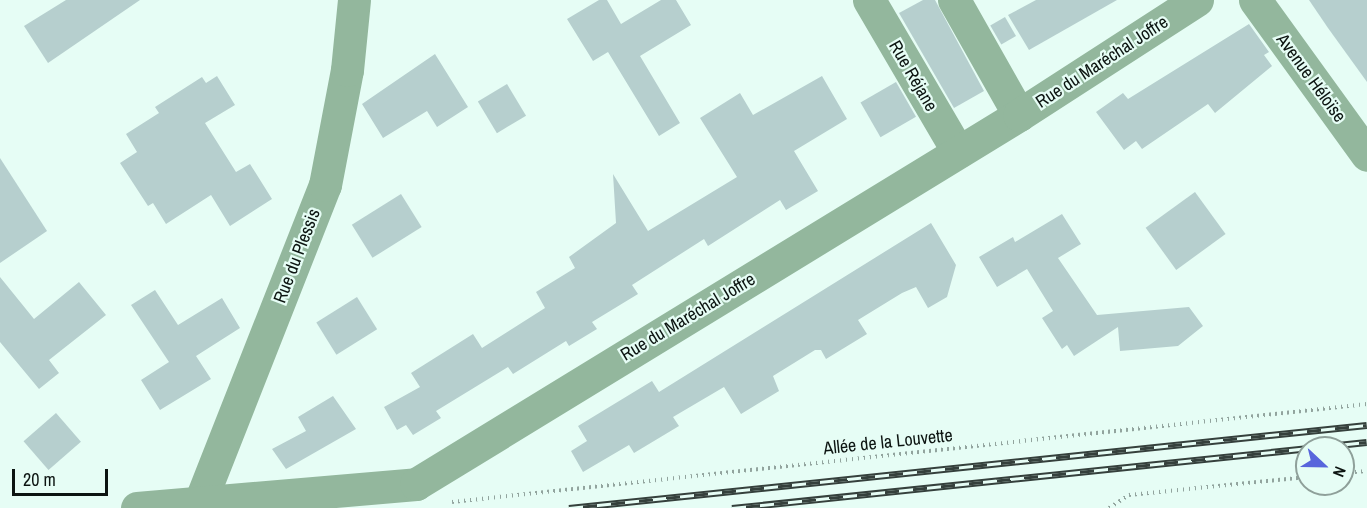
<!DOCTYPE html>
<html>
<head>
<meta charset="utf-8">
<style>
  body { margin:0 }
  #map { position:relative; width:1367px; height:508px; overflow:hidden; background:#e6fdf5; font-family:"Archivo Narrow",sans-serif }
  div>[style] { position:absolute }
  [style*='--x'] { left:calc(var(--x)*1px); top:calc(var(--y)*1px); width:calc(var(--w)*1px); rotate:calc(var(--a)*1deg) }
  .building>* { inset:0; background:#b6cfce; transform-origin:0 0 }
  .path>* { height:4px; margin-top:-2px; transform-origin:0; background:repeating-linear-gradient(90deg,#92a49e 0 1.5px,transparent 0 6px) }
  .minor>* { height:33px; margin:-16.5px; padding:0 16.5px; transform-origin:16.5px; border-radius:16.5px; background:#93b79d }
  .rail>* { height:7px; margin-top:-3.5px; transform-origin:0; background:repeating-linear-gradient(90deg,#e6fdf5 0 14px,#35403c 0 28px); box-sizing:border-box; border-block:2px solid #35403c }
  span { translate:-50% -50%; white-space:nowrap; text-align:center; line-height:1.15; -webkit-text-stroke:4.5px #e6fdf5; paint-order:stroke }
  .street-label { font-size:18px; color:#0c1411 }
  .north { position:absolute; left:1295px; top:436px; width:60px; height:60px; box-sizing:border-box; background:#e6fdf5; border:2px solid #8fa09a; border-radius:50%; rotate:112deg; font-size:16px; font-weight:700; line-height:24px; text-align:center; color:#0c1411 }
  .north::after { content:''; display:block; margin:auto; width:21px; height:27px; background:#5865dc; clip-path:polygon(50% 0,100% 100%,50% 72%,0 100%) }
  .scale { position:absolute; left:12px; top:469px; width:96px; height:27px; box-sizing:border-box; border:3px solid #0c1411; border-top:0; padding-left:8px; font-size:18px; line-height:21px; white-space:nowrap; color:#0c1411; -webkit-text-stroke:4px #e6fdf5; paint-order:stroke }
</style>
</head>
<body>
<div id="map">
  <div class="building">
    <div style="clip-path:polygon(66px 0,140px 0,48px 63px,24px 26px)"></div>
    <div style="clip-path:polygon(599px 0,607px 0,621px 24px,661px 0,676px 0,691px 25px,640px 56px,680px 123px,659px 136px,608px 52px,593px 61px,567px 19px)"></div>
    <div style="clip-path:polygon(923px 0,935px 0,984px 91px,954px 108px,899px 13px)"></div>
    <div style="clip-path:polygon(1036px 0,1117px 0,1029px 50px,1008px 15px)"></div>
    <div style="clip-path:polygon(1309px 0,1367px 0,1367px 82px,1328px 28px)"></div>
    <div style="left:1005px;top:17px;width:22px;height:17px;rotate:60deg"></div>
    <div style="clip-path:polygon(1249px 24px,1269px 52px,1264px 55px,1272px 66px,1215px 113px,1208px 104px,1142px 149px,1136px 141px,1124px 150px,1096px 112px,1123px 93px,1128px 99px)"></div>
    <div style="clip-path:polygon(435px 54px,468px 107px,437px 127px,427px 111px,383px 138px,362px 104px)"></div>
    <div style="clip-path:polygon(217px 76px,235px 105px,205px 123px,236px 172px,250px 164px,272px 199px,230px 226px,211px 195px,166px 224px,153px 203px,148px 206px,120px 163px,137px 152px,126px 134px,159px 113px,155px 107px,202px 77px,206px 83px)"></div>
    <div style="clip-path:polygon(822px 76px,847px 119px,794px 151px,818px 191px,786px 210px,780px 200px,708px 246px,704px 239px,632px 285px,638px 294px,592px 322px,597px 329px,569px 346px,566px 341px,513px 374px,508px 367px,436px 411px,441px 418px,413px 435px,406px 425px,397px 430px,384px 407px,420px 387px,411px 373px,473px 334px,482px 348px,545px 308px,536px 292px,575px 268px,569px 257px,616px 223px,613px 174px,648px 231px,737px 177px,700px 118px,740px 93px,753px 115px)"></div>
    <div style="left:896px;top:82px;width:40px;height:41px;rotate:60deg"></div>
    <div style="left:507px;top:84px;width:37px;height:34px;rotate:59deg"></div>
    <div style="clip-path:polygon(0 158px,47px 231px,0 263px)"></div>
    <div style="left:1195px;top:192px;width:52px;height:61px;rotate:54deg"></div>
    <div style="left:401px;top:194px;width:39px;height:58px;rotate:58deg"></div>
    <div style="clip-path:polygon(1062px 214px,1081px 244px,1058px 258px,1097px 315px,1189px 307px,1203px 326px,1178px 346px,1120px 351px,1118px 327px,1074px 356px,1067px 345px,1062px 349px,1042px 318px,1053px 311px,1027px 269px,997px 287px,979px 257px,1013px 237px,1015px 242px)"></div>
    <div style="clip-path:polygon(931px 223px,956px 265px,947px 297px,928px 308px,916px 287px,902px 293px,858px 320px,867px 334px,826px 359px,821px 350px,815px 350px,773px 376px,779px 391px,741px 414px,724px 387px,673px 417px,679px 426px,634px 453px,629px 445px,583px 472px,571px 451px,587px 441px,578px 426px,652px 381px,659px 392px)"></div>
    <div style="clip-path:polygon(0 277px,34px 319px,79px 282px,106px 315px,49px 360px,59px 373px,39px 389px,0 342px)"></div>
    <div style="clip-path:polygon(155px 290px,178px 325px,222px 298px,240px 328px,196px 356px,211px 379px,160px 410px,141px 380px,169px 362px,131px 305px)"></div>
    <div style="left:357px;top:297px;width:38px;height:48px;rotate:58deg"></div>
    <div style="clip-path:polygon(333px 396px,356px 429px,286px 469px,272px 449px,306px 431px,298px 417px)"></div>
    <div style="left:56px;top:413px;width:38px;height:43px;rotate:49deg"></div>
  </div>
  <div class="path">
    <div style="--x:1343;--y:473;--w:24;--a:-5"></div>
    <div style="--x:452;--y:502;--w:920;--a:-6.11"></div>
    <div style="--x:1109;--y:508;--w:24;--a:-33"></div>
    <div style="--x:1129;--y:495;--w:179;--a:-5.8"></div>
  </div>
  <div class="minor">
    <div style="--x:869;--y:0;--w:176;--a:59.6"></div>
    <div style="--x:954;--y:0;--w:132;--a:60.5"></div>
    <div style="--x:1255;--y:0;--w:191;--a:54.1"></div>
    <div style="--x:200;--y:502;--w:341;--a:-68.5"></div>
    <div style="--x:325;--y:185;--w:117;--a:-79.2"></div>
    <div style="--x:347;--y:70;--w:70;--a:-84.3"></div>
    <div style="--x:137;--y:508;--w:280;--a:-4.9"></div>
    <div style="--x:416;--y:484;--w:707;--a:-31.46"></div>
    <div style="--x:1019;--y:115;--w:212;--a:-32.9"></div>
  </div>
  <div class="rail">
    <div style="--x:569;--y:508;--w:802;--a:-5.94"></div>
    <div style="--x:732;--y:508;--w:638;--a:-5.93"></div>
  </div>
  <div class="street-label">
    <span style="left:1102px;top:62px;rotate:-33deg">Rue du Maréchal Joffre</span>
    <span style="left:913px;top:76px;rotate:60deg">Rue Réjane</span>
    <span style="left:1311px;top:78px;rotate:54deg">Avenue Héloïse</span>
    <span style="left:297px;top:256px;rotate:-69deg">Rue du Plessis</span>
    <span style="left:688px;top:317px;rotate:-31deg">Rue du Maréchal Joffre</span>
    <span style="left:888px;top:442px;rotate:-6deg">Allée de la Louvette</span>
  </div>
  <div class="north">N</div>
  <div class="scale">20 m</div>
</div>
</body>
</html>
